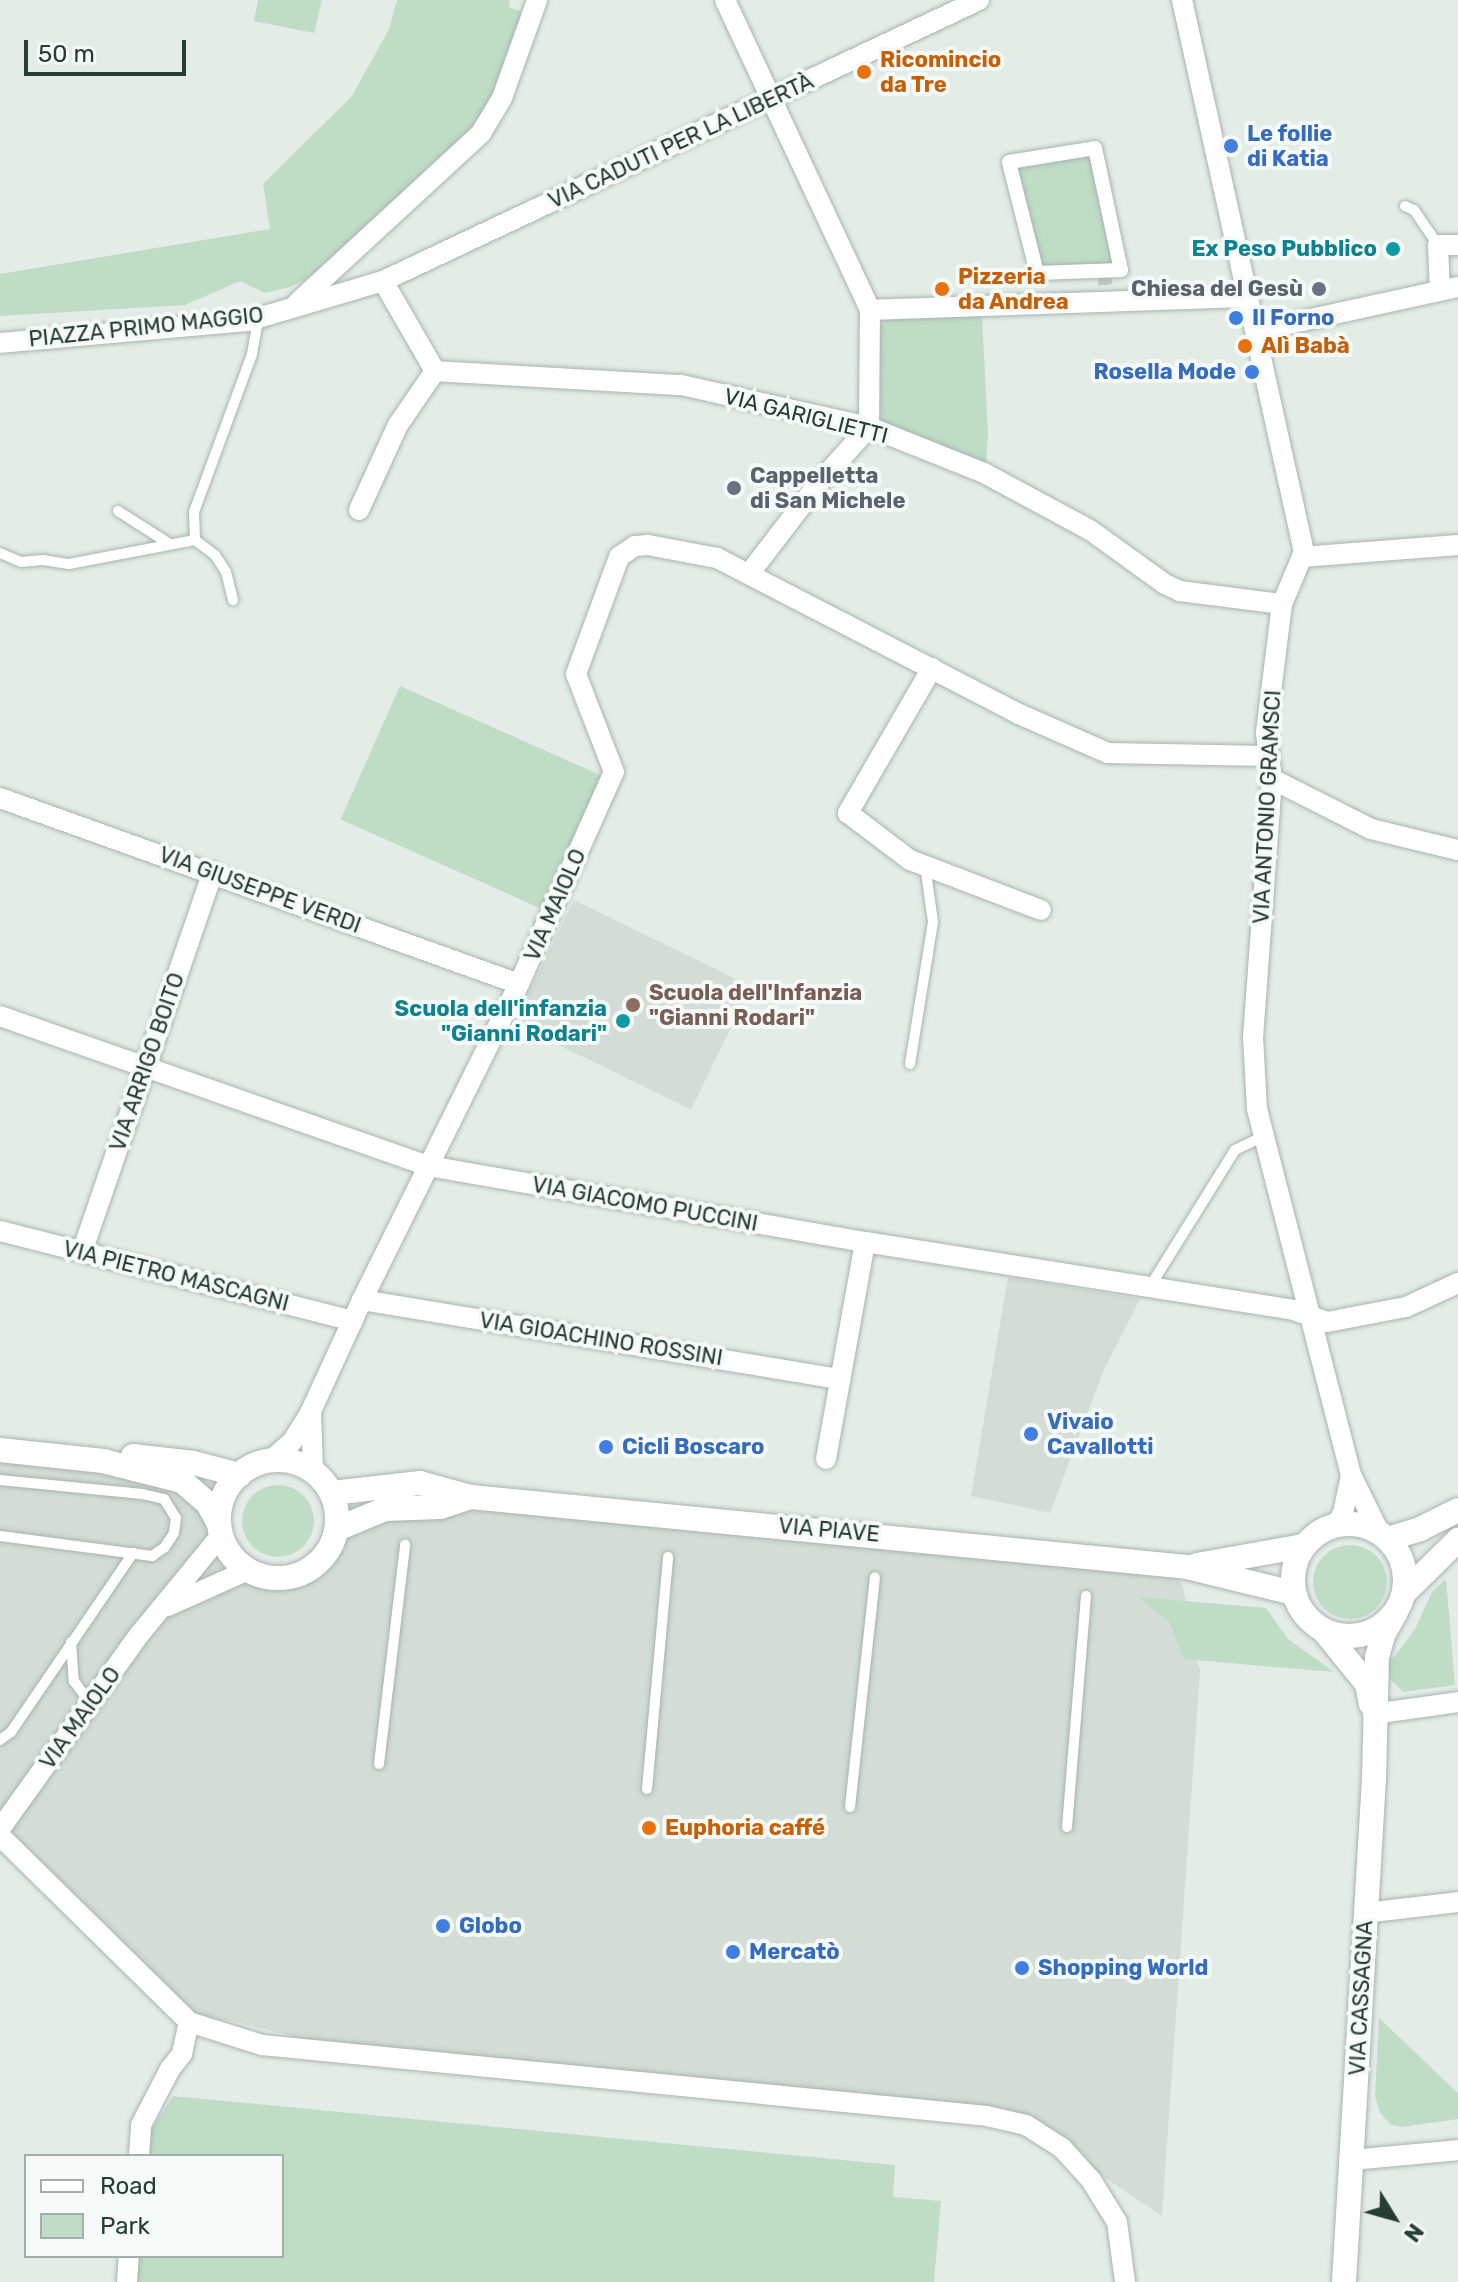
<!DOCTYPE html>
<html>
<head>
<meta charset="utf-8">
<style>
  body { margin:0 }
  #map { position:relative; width:1458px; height:2282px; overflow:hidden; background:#e4ece8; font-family:Rubik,sans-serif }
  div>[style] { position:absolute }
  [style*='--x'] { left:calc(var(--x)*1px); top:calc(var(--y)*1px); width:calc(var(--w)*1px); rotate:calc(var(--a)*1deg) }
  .built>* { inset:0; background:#d3dcd7; transform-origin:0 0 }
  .green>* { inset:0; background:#bfdcc5; transform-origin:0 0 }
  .round { border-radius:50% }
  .pedestrian-tunnel>* { height:14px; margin-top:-7px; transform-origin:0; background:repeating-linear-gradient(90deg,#bec9c4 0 14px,transparent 0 21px) }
  .roads { filter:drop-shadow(0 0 2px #a7b4af) drop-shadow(0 0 2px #a7b4af) }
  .service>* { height:10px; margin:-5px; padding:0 5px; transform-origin:5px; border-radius:5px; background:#fff }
  .pedestrian>* { height:14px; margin:-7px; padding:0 7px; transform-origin:7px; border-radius:7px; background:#fff }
  .minor>* { height:20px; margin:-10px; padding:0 10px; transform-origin:10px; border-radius:10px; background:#fff }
  .tertiary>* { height:24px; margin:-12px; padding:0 12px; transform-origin:12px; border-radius:12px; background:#fff }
  .secondary>* { height:24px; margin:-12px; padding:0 12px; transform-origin:12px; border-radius:12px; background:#fff }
  .secondary>.ring { margin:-12px; padding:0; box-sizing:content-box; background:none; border:24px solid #fff; border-radius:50% }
  .dots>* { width:22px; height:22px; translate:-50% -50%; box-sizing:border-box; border:4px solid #f5f9f7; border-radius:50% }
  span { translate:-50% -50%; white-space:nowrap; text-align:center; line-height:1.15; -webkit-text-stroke:8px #f5f9f7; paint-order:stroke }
  .food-label { font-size:22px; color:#c56008; font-weight:700 }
  .left { translate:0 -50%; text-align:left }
  .shop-label { font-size:22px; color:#366cbe; font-weight:700 }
  .right { translate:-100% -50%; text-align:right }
  .street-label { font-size:22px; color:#253d35 }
  .culture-label { font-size:22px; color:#0d838f; font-weight:700 }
  .worship-label { font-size:22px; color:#5b616d; font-weight:700 }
  .education-label { font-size:22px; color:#785e54; font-weight:700 }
  .legend { position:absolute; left:24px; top:2154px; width:260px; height:104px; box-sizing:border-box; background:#f5f9f7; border:2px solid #a2aea9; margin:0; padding:10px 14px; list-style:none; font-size:24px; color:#253d35 }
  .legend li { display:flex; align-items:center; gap:16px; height:40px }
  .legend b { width:40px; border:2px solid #a2aea9 }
  .north { position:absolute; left:1354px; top:2178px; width:80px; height:80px; -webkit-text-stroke:6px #f5f9f7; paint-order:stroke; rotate:127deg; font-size:22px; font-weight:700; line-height:32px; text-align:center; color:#253d35 }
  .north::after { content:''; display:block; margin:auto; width:28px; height:36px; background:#253d35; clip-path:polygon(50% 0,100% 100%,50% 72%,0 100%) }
  .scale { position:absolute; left:24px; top:40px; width:162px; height:36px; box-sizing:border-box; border:4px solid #253d35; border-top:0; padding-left:10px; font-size:24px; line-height:28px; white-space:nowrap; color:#253d35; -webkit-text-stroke:6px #f5f9f7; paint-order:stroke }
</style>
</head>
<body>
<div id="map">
  <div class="built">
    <div style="left:574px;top:900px;width:197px;height:137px;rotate:26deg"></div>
    <div style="clip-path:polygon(1008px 1277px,1140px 1299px,1103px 1372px,1050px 1513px,971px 1496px)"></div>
    <div style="clip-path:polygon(0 1450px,187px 1473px,228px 1489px,221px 1505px,224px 1543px,234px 1558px,248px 1570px,276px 1578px,302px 1573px,318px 1563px,334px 1539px,337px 1512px,389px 1494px,446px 1494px,1161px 1562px,1182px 1583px,1200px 1671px,1162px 2216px,1026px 2125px,320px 2043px,228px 2020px,189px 2022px,0 1836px)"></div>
  </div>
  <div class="green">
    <div style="clip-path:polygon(258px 0,322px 0,314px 33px,254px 21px)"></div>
    <div style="clip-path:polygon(397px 0,510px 0,509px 7px,524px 13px,489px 111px,461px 144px,310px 277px,290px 287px,265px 293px,240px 281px,185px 305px,0 316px,0 274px,270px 229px,263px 184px,352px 96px,389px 29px)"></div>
    <div style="clip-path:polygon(1093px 153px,1116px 266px,1041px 269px,1015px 166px)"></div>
    <div style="clip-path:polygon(982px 316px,988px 434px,986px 466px,881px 425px,877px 330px,885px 320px)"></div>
    <div style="left:400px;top:686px;width:227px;height:146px;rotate:24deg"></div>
    <div class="round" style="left:242px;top:1485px;width:72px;height:72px"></div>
    <div class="round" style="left:1313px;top:1545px;width:74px;height:74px"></div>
    <div style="clip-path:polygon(1446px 1579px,1455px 1685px,1403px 1692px,1390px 1679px,1384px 1663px,1395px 1656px,1415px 1629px,1432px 1592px)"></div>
    <div style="clip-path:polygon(1138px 1597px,1266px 1608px,1288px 1639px,1334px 1672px,1184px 1659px,1170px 1623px)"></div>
    <div style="clip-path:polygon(1379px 2018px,1458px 2093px,1458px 2119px,1402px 2127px,1391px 2125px,1380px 2113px,1375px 2096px)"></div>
    <div style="clip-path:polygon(173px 2096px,895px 2165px,893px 2197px,941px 2201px,934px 2282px,135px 2282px,138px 2256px,282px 2256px,282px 2156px,148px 2156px,151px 2130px)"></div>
  </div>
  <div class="pedestrian-tunnel">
    <div style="--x:1104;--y:271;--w:30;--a:84"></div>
  </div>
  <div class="roads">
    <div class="service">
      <div style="--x:1405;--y:206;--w:10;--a:24"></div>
      <div style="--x:1414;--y:210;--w:42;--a:55.6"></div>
      <div style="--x:118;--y:511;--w:59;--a:32.6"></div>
      <div style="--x:195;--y:540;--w:28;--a:-92"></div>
      <div style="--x:194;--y:512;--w:168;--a:-69.8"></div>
      <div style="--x:252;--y:354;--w:36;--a:-80"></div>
      <div style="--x:0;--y:553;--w:23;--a:23"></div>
      <div style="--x:21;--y:562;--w:22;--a:-5"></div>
      <div style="--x:43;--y:560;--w:26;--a:9"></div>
      <div style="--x:69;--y:564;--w:128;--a:-10.8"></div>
      <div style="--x:195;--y:540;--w:25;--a:37"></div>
      <div style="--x:215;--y:555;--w:20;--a:57"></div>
      <div style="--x:226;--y:572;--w:29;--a:76"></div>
      <div style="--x:910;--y:1064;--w:144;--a:-80.8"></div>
      <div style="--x:933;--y:922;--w:58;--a:-98"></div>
      <div style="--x:1151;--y:1285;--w:159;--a:-58.1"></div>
      <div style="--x:1235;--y:1150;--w:32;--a:-26"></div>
      <div style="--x:0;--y:1480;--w:143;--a:5.6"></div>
      <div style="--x:142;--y:1494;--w:23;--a:13"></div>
      <div style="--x:164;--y:1499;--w:22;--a:58"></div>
      <div style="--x:176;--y:1518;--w:15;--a:98"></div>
      <div style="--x:174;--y:1533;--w:17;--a:123"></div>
      <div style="--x:165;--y:1547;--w:16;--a:145"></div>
      <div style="--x:152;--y:1556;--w:153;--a:-172.5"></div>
      <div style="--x:71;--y:1642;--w:39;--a:86"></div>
      <div style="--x:74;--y:1681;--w:27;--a:54"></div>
      <div style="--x:0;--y:1740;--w:14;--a:-36"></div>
      <div style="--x:11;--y:1732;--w:217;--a:-55.7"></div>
      <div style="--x:379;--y:1764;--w:221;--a:-83.2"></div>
      <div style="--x:647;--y:1789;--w:233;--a:-84.8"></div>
      <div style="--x:850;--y:1807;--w:231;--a:-83.8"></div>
      <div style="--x:1067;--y:1827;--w:232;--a:-85.3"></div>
    </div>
    <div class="pedestrian">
      <div style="--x:1095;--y:148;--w:125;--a:78"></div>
      <div style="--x:1121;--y:270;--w:84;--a:178"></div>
      <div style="--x:1037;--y:273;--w:114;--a:-104.2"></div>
      <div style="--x:1009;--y:162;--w:87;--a:-9.2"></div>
    </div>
    <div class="minor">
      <div style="--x:725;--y:0;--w:342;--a:64.9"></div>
      <div style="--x:870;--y:310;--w:117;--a:90.5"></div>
      <div style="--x:869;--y:427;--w:76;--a:131.8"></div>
      <div style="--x:818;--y:484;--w:113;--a:127.5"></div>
      <div style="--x:1182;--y:0;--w:565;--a:77.54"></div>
      <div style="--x:1304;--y:552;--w:56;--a:112.9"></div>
      <div style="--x:1282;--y:604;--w:130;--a:97.1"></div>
      <div style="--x:1266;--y:733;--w:46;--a:82.6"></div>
      <div style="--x:1272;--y:779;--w:259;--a:94.2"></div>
      <div style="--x:1253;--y:1037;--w:72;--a:86.8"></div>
      <div style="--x:1257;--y:1109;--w:378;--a:75.6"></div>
      <div style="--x:1351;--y:1475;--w:64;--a:63.8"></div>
      <div style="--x:383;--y:281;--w:104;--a:60"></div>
      <div style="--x:435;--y:371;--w:246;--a:3.3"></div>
      <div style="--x:681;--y:385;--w:193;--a:12.6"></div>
      <div style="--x:869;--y:427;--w:124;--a:21.8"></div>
      <div style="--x:984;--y:473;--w:120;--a:28.3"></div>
      <div style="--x:1090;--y:530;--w:92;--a:35.8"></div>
      <div style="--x:1165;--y:584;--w:17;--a:25"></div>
      <div style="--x:1180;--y:591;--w:103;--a:7.3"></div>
      <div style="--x:1440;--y:291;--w:46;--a:-92.5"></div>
      <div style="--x:1438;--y:245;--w:20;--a:0"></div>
      <div style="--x:297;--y:303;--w:251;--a:-42.7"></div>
      <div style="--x:481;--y:133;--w:41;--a:-59"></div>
      <div style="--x:502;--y:98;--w:104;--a:-70.3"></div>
      <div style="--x:870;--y:310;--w:379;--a:-2"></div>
      <div style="--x:1256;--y:331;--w:207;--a:-12.3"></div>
      <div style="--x:0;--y:343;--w:249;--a:-5.1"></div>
      <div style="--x:248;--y:321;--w:141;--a:-16.5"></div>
      <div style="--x:383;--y:281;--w:659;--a:-25.24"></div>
      <div style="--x:359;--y:510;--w:94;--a:-65.4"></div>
      <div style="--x:398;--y:425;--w:65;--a:-55.6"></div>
      <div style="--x:1302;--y:557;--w:156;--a:-4.4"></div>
      <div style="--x:932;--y:668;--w:168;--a:120.1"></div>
      <div style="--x:848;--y:813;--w:78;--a:37.2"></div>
      <div style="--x:910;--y:860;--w:140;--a:20.9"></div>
      <div style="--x:1272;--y:779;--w:111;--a:26.8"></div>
      <div style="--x:1371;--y:829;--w:89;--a:13.6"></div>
      <div style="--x:0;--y:798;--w:551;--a:19.72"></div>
      <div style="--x:0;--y:1016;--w:454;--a:19.3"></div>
      <div style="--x:429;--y:1166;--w:443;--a:9.9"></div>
      <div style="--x:865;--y:1242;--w:434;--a:9"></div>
      <div style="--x:1294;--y:1310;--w:35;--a:20"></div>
      <div style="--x:1327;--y:1322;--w:80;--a:-10.8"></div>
      <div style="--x:1406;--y:1307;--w:57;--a:-24.8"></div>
      <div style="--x:0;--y:1231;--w:364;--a:14.3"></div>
      <div style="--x:82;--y:1252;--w:402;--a:-71"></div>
      <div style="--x:362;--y:1300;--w:485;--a:9.4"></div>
      <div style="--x:311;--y:1411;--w:61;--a:88.1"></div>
      <div style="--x:826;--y:1459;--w:220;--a:-79.8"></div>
      <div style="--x:271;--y:1460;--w:28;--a:-41"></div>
      <div style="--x:292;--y:1442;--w:36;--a:-58"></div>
      <div style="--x:311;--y:1411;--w:122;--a:-65.3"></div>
      <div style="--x:362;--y:1300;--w:353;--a:-63.6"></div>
      <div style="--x:519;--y:984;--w:232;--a:-65.9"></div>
      <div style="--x:614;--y:772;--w:105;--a:-111.2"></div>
      <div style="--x:576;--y:674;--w:125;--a:-69.8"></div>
      <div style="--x:619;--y:557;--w:19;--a:-35"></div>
      <div style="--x:635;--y:546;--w:13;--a:-4"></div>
      <div style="--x:648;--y:545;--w:70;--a:10.7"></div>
      <div style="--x:717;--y:558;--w:340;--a:27.3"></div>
      <div style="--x:1019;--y:714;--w:97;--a:23.7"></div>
      <div style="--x:1108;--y:753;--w:160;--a:1.1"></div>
      <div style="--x:1336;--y:1525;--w:14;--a:-60"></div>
      <div style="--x:1343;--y:1513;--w:39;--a:-78"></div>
      <div style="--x:168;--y:1606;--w:88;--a:-24.2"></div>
      <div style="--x:1373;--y:1714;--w:86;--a:-8"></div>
      <div style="--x:0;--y:1829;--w:239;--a:-54.4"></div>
      <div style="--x:139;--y:1635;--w:131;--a:-50.6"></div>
      <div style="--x:0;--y:1836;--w:265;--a:44.5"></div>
      <div style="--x:189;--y:2022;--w:77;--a:17.5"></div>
      <div style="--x:262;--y:2045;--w:728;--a:5.59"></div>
      <div style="--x:987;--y:2116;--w:40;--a:13"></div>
      <div style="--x:1026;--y:2125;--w:43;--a:32.6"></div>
      <div style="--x:1062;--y:2148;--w:43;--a:47.8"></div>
      <div style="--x:1091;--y:2180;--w:49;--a:58.2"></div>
      <div style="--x:1117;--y:2222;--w:61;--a:82.4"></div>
      <div style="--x:1365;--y:1913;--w:94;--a:-6.7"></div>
      <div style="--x:139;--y:2156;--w:31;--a:-86"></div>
      <div style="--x:141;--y:2125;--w:63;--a:-62.6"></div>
      <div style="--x:170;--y:2069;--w:19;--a:-51"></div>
      <div style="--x:182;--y:2054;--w:33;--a:-78"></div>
      <div style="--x:1351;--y:2160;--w:107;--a:-5.3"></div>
      <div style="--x:127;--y:2282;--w:26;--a:-86"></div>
    </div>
    <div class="tertiary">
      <div style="--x:1324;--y:1631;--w:68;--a:50.9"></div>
      <div style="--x:1367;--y:1684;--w:20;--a:79"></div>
      <div style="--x:1344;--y:2282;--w:504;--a:-86.59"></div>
      <div style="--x:1374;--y:1779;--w:122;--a:-88.6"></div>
      <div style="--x:1377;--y:1657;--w:25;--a:-74"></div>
      <div style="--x:1384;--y:1633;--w:24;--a:-60"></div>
    </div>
    <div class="secondary">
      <div style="--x:0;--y:1450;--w:104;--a:6.1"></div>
      <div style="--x:103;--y:1461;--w:81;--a:14.2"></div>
      <div style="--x:182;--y:1481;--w:35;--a:41"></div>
      <div style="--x:208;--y:1504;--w:23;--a:61"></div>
      <div style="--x:133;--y:1456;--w:61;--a:6.5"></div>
      <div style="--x:194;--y:1463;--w:47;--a:14.9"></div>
      <div class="ring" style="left:219px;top:1460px;width:94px;height:94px"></div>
      <div style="--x:332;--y:1493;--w:89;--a:-6.5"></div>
      <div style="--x:420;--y:1483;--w:53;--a:15.4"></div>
      <div style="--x:471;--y:1497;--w:719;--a:5.58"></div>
      <div style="--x:1187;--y:1567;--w:110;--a:13.7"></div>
      <div class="ring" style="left:1293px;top:1524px;width:88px;height:88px"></div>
      <div style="--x:337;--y:1529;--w:52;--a:-22.6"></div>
      <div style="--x:385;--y:1509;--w:55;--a:-2.1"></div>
      <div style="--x:440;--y:1507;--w:33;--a:-18"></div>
      <div style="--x:1388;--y:1539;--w:34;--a:-17"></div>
      <div style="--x:1420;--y:1529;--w:42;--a:-26.6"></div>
      <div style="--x:1197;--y:1565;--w:109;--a:-10.1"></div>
      <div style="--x:1404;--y:1593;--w:76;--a:-44.5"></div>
    </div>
  </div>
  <div class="dots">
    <div style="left:864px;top:72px;background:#e8710a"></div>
    <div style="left:1231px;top:146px;background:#3f7fe0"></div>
    <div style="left:1393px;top:249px;background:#0f9aa8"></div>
    <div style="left:942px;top:289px;background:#e8710a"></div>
    <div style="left:1319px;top:289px;background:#6b7280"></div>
    <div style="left:1236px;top:318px;background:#3f7fe0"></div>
    <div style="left:1245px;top:346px;background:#e8710a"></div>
    <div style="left:1252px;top:372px;background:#3f7fe0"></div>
    <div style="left:734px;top:488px;background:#6b7280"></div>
    <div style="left:633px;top:1005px;background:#8d6e63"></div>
    <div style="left:623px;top:1021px;background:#0f9aa8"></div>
    <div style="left:1031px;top:1434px;background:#3f7fe0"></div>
    <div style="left:606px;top:1447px;background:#3f7fe0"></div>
    <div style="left:649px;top:1828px;background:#e8710a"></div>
    <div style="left:443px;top:1926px;background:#3f7fe0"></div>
    <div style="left:733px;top:1952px;background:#3f7fe0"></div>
    <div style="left:1022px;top:1968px;background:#3f7fe0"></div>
  </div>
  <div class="food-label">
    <span class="left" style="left:880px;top:72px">Ricomincio<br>da Tre</span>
    <span class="left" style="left:958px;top:289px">Pizzeria<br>da Andrea</span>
    <span class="left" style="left:1261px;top:346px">Alì Babà</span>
    <span class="left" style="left:665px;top:1828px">Euphoria caffé</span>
  </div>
  <div class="shop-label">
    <span class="left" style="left:1247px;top:146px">Le follie<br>di Katia</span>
    <span class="left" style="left:1252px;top:318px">Il Forno</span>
    <span class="right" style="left:1236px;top:372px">Rosella Mode</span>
    <span class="left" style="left:1047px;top:1434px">Vivaio<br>Cavallotti</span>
    <span class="left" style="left:622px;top:1447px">Cicli Boscaro</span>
    <span class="left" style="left:459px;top:1926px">Globo</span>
    <span class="left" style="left:749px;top:1952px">Mercatò</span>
    <span class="left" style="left:1038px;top:1968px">Shopping World</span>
  </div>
  <div class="street-label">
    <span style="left:681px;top:141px;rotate:-25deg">VIA CADUTI PER LA LIBERTÀ</span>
    <span style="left:146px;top:327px;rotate:-6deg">PIAZZA PRIMO MAGGIO</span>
    <span style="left:806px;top:416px;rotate:14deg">VIA GARIGLIETTI</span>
    <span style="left:1267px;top:807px;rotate:-87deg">VIA ANTONIO GRAMSCI</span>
    <span style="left:260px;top:890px;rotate:20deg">VIA GIUSEPPE VERDI</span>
    <span style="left:555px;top:905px;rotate:-66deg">VIA MAIOLO</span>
    <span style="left:147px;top:1062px;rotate:-71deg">VIA ARRIGO BOITO</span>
    <span style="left:645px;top:1204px;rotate:10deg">VIA GIACOMO PUCCINI</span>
    <span style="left:176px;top:1276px;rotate:14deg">VIA PIETRO MASCAGNI</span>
    <span style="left:601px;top:1339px;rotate:9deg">VIA GIOACHINO ROSSINI</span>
    <span style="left:829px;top:1530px;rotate:5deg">VIA PIAVE</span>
    <span style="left:80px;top:1718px;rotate:-54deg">VIA MAIOLO</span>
    <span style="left:1361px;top:1998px;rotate:-87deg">VIA CASSAGNA</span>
  </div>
  <div class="culture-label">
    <span class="right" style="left:1377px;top:249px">Ex Peso Pubblico</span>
    <span class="right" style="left:607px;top:1021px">Scuola dell'infanzia<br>"Gianni Rodari"</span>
  </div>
  <div class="worship-label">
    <span class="right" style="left:1303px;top:289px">Chiesa del Gesù</span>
    <span class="left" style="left:750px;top:488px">Cappelletta<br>di San Michele</span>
  </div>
  <div class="education-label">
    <span class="left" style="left:649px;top:1005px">Scuola dell'Infanzia<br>"Gianni Rodari"</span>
  </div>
  <ul class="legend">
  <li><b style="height:10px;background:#fff"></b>Road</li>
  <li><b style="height:22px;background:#bfdcc5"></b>Park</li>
  </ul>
  <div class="north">N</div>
  <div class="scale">50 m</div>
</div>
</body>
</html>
